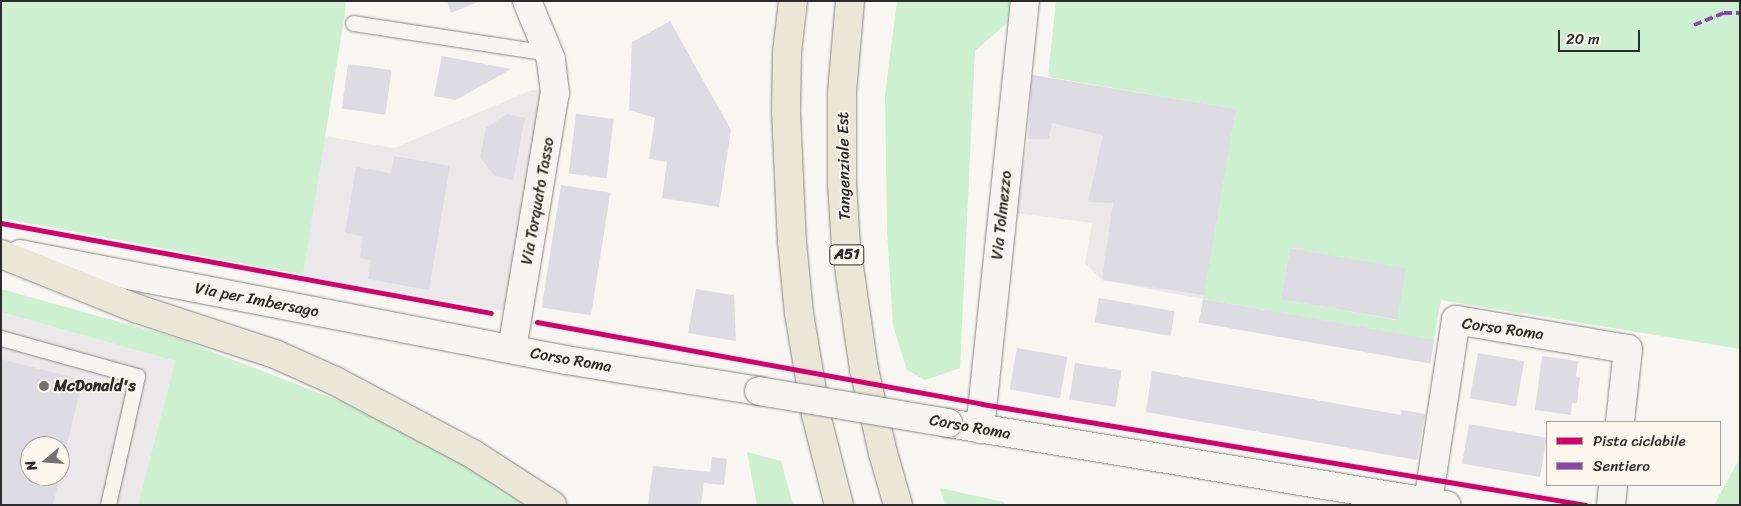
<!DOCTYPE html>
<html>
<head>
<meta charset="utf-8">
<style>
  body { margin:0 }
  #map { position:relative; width:1741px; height:506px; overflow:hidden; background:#f8f6f0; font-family:Sriracha,sans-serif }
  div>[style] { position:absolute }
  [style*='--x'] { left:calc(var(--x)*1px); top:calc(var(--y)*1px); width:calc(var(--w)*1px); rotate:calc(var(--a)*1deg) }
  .built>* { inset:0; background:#eae8e9 }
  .green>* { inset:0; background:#ccf0d0 }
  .building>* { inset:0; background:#dcdce2; transform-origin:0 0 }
  .roads { filter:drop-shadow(0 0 1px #878684) drop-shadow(0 0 1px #878684) }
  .service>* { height:15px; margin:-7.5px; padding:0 7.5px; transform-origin:7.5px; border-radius:7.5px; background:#f6f5f1 }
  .minor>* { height:28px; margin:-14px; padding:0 14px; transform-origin:14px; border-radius:14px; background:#f6f5f1 }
  .secondary>* { height:28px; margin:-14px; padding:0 14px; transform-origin:14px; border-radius:14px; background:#f6f5f1 }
  .motorway>* { height:28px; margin:-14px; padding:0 14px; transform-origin:14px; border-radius:14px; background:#eae6d8 }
  .bridges { filter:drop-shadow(0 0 1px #878684) drop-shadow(0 0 1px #878684) }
  .secondary-bridge>* { height:28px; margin:-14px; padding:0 14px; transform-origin:14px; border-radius:14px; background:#f6f5f1 }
  .quiet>* { height:4px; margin-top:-2px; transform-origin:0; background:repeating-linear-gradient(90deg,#8e44ad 0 8px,transparent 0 12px) }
  .cycleway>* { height:5px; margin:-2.5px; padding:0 2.5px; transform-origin:2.5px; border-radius:2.5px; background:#d6006c }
  .dots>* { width:14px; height:14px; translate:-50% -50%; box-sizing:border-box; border:2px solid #fbf7ec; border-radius:50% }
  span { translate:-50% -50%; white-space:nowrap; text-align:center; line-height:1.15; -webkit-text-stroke:4px #fbf7ec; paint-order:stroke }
  .shield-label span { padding:1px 4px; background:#fbf7ec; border:1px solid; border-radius:4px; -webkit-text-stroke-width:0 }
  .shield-label { font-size:15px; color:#2b2b2b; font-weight:700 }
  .street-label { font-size:16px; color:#2b2b2b }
  .poi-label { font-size:16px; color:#2b2b2b; font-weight:700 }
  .left { translate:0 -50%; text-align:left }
  .frame { position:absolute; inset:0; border:2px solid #2b2b2b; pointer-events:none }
  .legend { position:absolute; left:1546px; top:421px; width:175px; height:65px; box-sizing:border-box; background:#fbf7ec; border:1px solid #a8a59f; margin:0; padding:6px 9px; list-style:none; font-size:15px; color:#2b2b2b }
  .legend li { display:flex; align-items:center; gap:10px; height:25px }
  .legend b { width:25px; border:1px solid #a8a59f }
  .north { position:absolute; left:20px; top:436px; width:50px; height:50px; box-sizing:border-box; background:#fbf7ec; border:1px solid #a8a59f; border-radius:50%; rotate:252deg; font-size:14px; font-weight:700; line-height:20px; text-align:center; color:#2b2b2b }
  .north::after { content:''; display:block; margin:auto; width:18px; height:22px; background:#737270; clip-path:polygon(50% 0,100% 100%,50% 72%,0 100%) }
  .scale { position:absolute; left:1558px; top:30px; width:82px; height:22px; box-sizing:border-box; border:2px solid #2b2b2b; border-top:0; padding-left:6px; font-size:15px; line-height:18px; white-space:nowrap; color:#2b2b2b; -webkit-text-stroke:4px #fbf7ec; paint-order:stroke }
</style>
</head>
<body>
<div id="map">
  <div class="built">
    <div style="clip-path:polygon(1032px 75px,1236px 109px,1203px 299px,1102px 280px,1085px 263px,1092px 223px,1016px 213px,1028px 139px)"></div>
    <div style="clip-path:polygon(532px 90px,547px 91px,510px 312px,303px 275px,324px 136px,394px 148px)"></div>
    <div style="clip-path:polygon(evenodd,1px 312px,175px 361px,138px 505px,1px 505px,1px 312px,30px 446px,60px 446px,60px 476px,30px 476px,30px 446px)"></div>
  </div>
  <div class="green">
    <div style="clip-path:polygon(1px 1px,345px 1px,346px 6px,303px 275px,1px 218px)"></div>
    <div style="clip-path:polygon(897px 1px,1011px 1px,1008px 22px,975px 51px,960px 368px,925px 380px,907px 370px,893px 326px,887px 229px,885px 94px)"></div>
    <div style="clip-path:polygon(evenodd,1056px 1px,1740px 1px,1740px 349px,1441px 300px,1434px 340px,1203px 299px,1236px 109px,1048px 77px,1056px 1px,1290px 248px,1406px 269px,1396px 320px,1281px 299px,1290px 248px)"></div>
    <div style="clip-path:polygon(1px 289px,177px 338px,345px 403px,475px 471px,524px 505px,138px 505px,175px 361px,1px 312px)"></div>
    <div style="clip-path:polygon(747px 452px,781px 461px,793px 505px,757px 505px)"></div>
    <div style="clip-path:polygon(1740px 458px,1740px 505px,1714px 505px)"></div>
    <div style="clip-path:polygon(940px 488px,1004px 502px,1005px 505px,945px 505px)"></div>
  </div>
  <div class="building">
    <div style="clip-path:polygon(447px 1px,480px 1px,451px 13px)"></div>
    <div style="clip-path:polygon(670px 21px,731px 130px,719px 207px,662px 198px,667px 162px,649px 159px,655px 118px,629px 110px,632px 42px)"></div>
    <div style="clip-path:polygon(442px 56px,511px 69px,456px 100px,434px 96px)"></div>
    <div style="left:348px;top:64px;width:44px;height:45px;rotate:8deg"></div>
    <div style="clip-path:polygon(1032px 75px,1236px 109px,1204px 295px,1102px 280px,1113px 203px,1088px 202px,1103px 135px,1052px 123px,1049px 139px,1028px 139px)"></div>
    <div style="clip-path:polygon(507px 114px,525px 118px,513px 180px,495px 176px,480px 158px,486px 128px)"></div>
    <div style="left:576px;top:114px;width:38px;height:60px;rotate:7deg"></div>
    <div style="clip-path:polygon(394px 156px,450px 166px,429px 290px,368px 279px,371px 260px,360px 258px,363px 236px,345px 233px,356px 167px,391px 173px)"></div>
    <div style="left:561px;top:185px;width:50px;height:124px;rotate:9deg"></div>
    <div style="left:1290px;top:248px;width:118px;height:52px;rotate:10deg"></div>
    <div style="clip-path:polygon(696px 289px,734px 295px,736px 341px,688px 333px)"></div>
    <div style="left:1099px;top:298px;width:77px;height:25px;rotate:10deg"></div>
    <div style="left:1203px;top:299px;width:235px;height:24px;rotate:10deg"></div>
    <div style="left:1017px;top:348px;width:51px;height:42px;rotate:10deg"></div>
    <div style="left:1478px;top:353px;width:47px;height:46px;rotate:10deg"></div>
    <div style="clip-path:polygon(1542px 356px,1578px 361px,1576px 376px,1580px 377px,1577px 403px,1572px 403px,1571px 415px,1535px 410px)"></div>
    <div style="clip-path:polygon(1px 359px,82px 380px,61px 472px,60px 446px,30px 446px,30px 476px,60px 476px,53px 505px,1px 505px)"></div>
    <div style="left:1075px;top:363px;width:47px;height:37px;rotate:9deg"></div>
    <div style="clip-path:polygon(1152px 371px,1401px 415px,1402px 410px,1425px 414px,1417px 460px,1146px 412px)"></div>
    <div style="left:1469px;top:424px;width:79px;height:40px;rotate:10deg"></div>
    <div style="clip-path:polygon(712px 457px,727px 459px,724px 485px,704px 483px,701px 505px,648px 505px,653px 466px,710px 472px)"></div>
  </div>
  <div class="roads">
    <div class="service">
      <div style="--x:353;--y:23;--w:198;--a:8.7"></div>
      <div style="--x:1;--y:338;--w:141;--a:15.6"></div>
      <div style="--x:137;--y:376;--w:132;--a:102.7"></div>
    </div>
    <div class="minor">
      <div style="--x:512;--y:349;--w:260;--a:-80.5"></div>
      <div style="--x:555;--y:93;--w:34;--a:-97"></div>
      <div style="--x:551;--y:59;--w:63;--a:-112.5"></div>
      <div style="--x:980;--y:429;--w:430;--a:-84"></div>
      <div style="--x:1428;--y:502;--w:184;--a:-81.3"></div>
      <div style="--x:1456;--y:320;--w:174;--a:9.6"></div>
      <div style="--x:1628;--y:349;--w:73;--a:96.3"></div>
      <div style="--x:1611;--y:505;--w:20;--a:-84"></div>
    </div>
    <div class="secondary">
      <div style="--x:20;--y:254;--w:556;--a:10.99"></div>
      <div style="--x:566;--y:360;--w:195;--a:9.1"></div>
      <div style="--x:948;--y:423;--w:505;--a:9.35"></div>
    </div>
    <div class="motorway">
      <div style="--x:793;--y:1;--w:51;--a:96.7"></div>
      <div style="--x:787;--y:52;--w:60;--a:91"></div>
      <div style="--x:786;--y:112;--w:130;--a:87.4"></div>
      <div style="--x:792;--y:242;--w:71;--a:84.4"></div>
      <div style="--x:799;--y:313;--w:103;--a:80.5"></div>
      <div style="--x:816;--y:415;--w:93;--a:75.7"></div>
      <div style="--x:850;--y:1;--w:92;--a:95"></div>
      <div style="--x:842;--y:93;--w:90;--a:90"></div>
      <div style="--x:842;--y:183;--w:63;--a:86.4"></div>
      <div style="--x:846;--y:246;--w:124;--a:81.7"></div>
      <div style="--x:864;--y:369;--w:86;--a:77.3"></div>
      <div style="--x:883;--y:453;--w:54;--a:73.9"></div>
      <div style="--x:1;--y:254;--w:148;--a:21.9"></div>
      <div style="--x:138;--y:309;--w:144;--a:18.2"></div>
      <div style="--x:275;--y:354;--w:66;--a:24.2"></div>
      <div style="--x:335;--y:381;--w:156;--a:27.9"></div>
      <div style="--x:473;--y:454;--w:94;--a:32.8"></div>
    </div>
  </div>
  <div class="bridges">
    <div class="secondary-bridge">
      <div style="--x:759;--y:391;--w:192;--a:9.6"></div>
    </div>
  </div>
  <div class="quiet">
    <div style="--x:1694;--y:25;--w:32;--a:-22"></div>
    <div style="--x:1724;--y:13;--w:16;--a:0"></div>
  </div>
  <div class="cycleway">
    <div style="--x:1;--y:223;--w:498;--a:10.4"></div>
    <div style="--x:537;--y:322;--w:452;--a:10.4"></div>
    <div style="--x:982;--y:404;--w:612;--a:9.49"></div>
  </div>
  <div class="dots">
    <div style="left:44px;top:386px;background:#737270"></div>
  </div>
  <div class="shield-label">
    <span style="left:847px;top:255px">A51</span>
  </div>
  <div class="street-label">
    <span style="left:844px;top:166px;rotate:-91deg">Tangenziale Est</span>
    <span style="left:538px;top:201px;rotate:-80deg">Via Torquato Tasso</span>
    <span style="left:1002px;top:215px;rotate:-84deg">Via Tolmezzo</span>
    <span style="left:257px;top:300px;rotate:11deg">Via per Imbersago</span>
    <span style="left:1503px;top:329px;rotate:8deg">Corso Roma</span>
    <span style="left:571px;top:360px;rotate:10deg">Corso Roma</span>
    <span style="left:970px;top:427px;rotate:10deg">Corso Roma</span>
  </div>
  <div class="poi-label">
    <span class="left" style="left:54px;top:386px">McDonald's</span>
  </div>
  <div class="frame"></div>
  <ul class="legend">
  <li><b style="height:6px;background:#d6006c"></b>Pista ciclabile</li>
  <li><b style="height:6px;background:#8e44ad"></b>Sentiero</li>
  </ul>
  <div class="north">N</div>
  <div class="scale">20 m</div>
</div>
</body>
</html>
